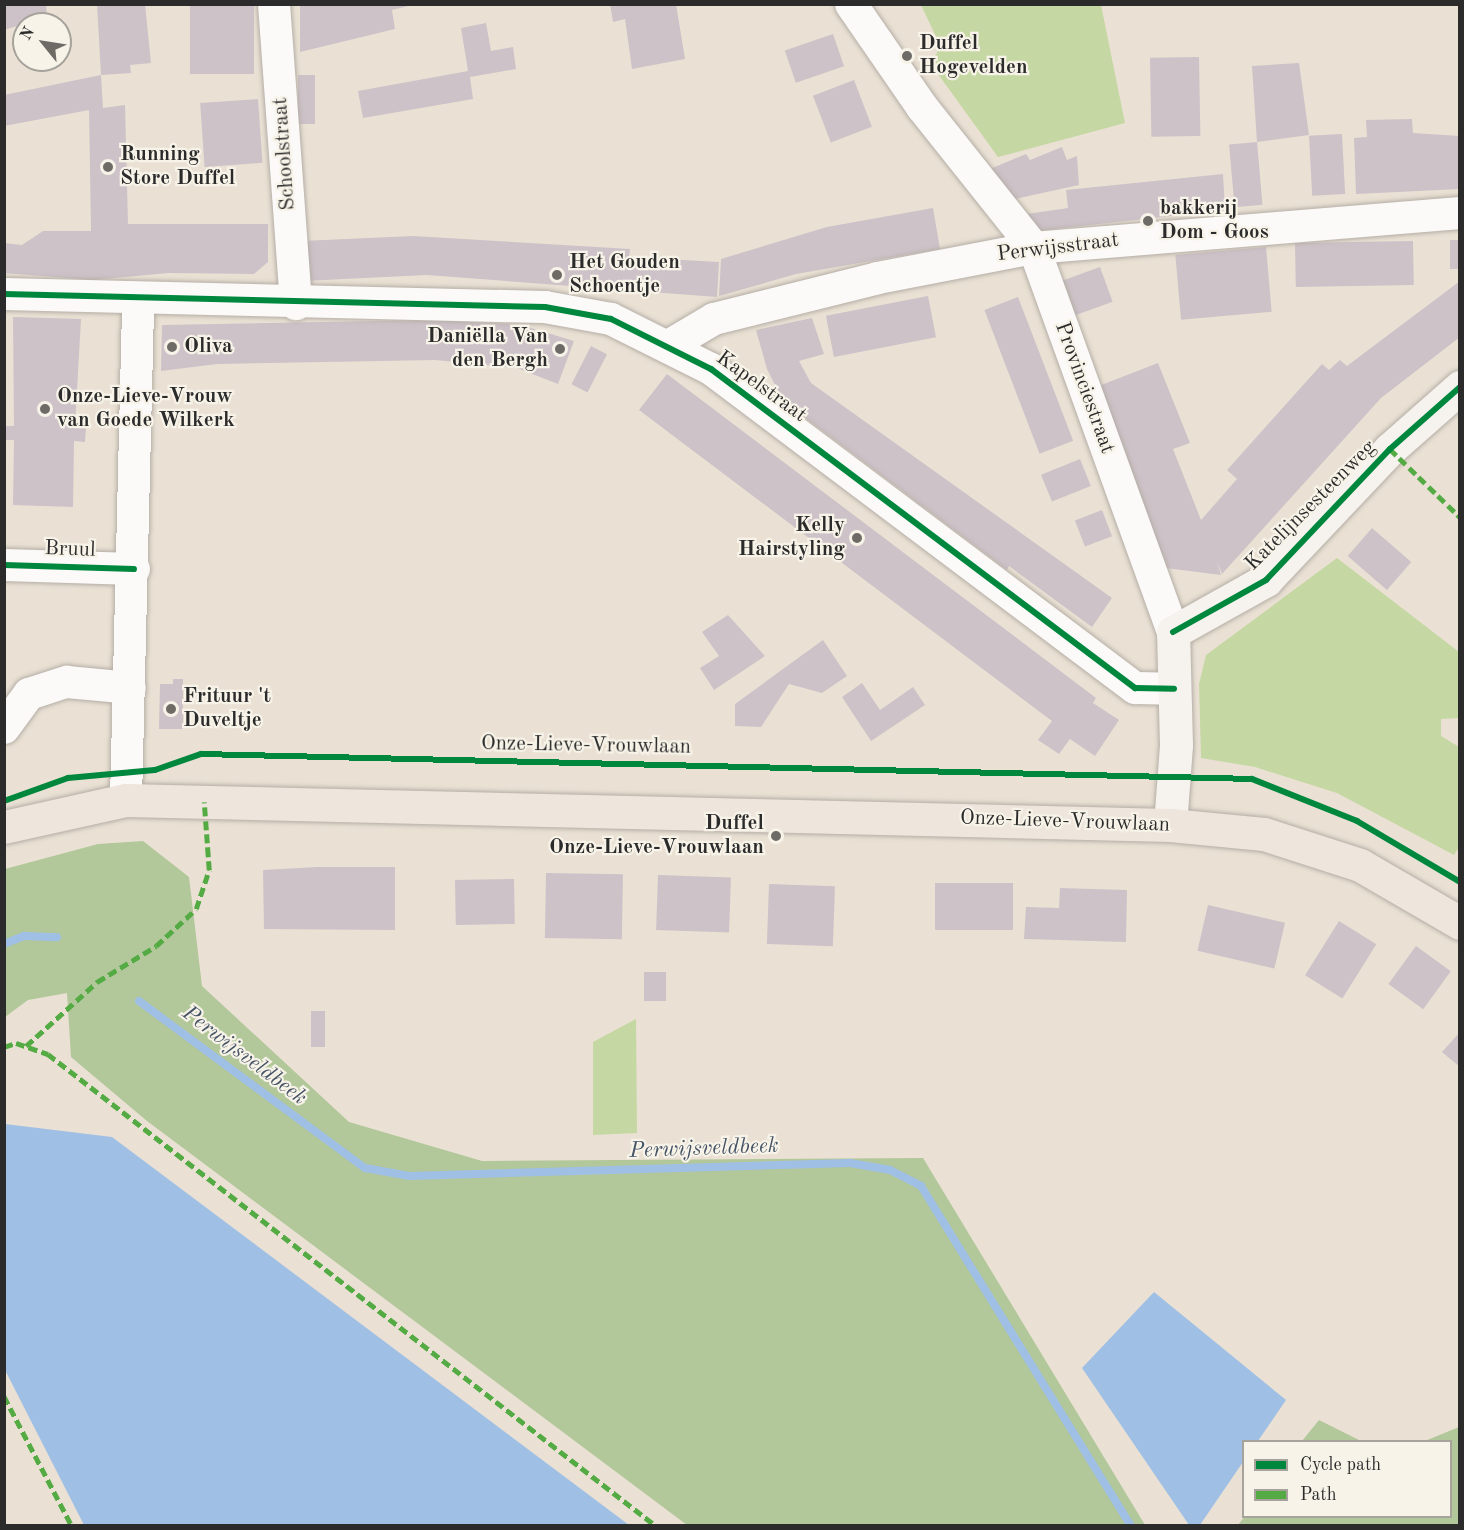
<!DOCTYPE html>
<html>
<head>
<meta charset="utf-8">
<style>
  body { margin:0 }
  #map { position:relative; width:1464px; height:1530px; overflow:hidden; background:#eae1d4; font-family:"Old Standard TT",serif }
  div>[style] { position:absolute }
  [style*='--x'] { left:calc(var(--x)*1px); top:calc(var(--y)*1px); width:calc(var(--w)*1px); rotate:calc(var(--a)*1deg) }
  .green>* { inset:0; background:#c5d7a2 }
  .forest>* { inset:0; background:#b2c79a }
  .water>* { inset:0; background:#9fbfe5 }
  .stream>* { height:8px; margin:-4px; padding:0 4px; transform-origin:4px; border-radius:4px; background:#9fbfe5 }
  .building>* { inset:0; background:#cdc2c8; transform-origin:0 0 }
  .roads { filter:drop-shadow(0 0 2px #b5aea6) drop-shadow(0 0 2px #b5aea6) }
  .street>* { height:32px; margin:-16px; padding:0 16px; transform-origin:16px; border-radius:16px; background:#fcfaf9 }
  .secondary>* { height:33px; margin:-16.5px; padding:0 16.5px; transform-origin:16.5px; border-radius:16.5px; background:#f6f2ee }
  .primary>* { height:33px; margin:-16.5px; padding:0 16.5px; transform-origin:16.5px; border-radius:16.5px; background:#eee5dd }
  .quiet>* { height:4.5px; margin-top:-2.25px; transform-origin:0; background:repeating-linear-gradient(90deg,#54ab44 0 9px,transparent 0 13.5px) }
  .cycleway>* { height:6px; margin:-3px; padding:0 3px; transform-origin:3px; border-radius:3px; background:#00873e }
  .dots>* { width:16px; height:16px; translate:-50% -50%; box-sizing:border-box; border:3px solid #f7f3e8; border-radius:50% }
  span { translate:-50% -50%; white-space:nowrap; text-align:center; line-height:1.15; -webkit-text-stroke:4.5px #f7f3e8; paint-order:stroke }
  .poi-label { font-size:21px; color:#2b2b2b; font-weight:700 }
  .left { translate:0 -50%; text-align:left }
  .right { translate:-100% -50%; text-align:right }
  .street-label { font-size:21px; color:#2b2b2b }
  .water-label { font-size:22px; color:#445365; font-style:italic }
  .frame { position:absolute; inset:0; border:6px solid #2b2b2b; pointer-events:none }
  .legend { position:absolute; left:1242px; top:1440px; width:210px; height:78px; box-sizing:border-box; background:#f7f3e8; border:2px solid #a5a39c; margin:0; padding:8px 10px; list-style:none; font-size:18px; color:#2b2b2b }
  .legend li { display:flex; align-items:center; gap:12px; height:30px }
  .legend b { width:30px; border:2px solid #a5a39c }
  .north { position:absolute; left:12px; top:12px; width:60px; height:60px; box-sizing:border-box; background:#f7f3e8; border:2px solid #a5a39c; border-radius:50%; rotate:300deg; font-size:16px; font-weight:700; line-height:24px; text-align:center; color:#2b2b2b }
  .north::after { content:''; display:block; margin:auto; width:21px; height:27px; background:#6e6b66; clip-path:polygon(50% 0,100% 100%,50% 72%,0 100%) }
</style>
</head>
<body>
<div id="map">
  <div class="green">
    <div style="clip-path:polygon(921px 5px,1101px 5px,1125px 123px,998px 157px,930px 63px,941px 47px)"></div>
    <div style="clip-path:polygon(1337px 558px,1459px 652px,1459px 718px,1441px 719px,1441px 736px,1459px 747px,1459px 847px,1454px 855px,1337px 793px,1255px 767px,1201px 758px,1199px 684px,1206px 655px)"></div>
    <div style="clip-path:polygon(636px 1019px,637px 1133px,593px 1135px,593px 1042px)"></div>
  </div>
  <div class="forest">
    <div style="clip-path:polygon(143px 841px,189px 877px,202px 986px,349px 1122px,482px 1161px,923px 1158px,1145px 1525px,687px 1525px,147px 1121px,71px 1057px,67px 993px,28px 1000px,5px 1017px,5px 869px,98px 844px)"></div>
    <div style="clip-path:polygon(1319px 1420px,1361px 1441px,1302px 1441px)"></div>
    <div style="clip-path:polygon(1459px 1427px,1459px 1525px,1238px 1525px,1245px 1516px,1450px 1516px,1450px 1442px,1425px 1441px)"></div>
  </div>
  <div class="water">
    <div style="clip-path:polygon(5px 1124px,112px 1137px,629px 1525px,84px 1525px,5px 1370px)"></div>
    <div style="clip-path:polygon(1154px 1292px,1286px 1400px,1258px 1441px,1244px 1442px,1243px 1462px,1200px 1525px,1189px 1525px,1082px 1368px)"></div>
  </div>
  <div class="stream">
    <div style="--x:4;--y:944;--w:22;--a:-22"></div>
    <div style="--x:24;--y:936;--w:33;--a:2"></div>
    <div style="--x:139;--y:1001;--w:281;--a:36.5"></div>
    <div style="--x:365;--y:1168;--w:45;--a:10.3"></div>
    <div style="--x:409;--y:1176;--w:441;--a:-1.7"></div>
    <div style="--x:850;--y:1163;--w:41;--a:9.9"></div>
    <div style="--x:890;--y:1170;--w:35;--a:27"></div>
    <div style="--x:921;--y:1186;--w:400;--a:58.3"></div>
  </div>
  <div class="building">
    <div style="clip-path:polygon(4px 4px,46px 4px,47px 17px,4px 30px)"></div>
    <div style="clip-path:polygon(97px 4px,145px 4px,151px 63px,130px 65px,131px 73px,101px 75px,103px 108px,125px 105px,128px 224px,268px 224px,268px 262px,254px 274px,169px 273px,92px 280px,4px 273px,4px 243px,22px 245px,43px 231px,91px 231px,89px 110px,4px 126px,4px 95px,101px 75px)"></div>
    <div style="left:190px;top:4px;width:64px;height:70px"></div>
    <div style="clip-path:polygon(300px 4px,412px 4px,412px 5px,392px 10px,395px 29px,300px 52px)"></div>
    <div style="clip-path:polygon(610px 4px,676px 4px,685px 59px,632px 69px,625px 19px,613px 22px)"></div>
    <div style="clip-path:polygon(486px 23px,491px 51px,513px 47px,516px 69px,470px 77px,473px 99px,363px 118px,358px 91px,468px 71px,461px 28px)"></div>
    <div style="left:833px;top:34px;width:34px;height:51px;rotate:71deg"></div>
    <div style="left:1199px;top:57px;width:79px;height:49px;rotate:89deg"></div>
    <div style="clip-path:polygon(1299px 63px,1309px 135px,1257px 142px,1252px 66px)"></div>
    <div style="left:298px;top:75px;width:17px;height:49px"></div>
    <div style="left:854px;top:80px;width:50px;height:44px;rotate:69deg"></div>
    <div style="left:258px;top:99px;width:64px;height:58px;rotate:86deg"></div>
    <div style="clip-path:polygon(1412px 119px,1413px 133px,1460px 136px,1460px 189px,1356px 194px,1354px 138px,1367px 137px,1366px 120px)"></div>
    <div style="left:1342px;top:134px;width:60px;height:33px;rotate:87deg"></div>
    <div style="left:1257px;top:142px;width:63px;height:28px;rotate:85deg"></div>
    <div style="clip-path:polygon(1062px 147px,1067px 160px,1077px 156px,1079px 185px,1010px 200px,990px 169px,1026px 154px,1030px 160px)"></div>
    <div style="clip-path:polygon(1223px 174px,1225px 210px,1035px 231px,1020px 215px,1068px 208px,1066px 190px)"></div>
    <div style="clip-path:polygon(933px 208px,940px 249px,796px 274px,719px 296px,721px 259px,827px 227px)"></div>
    <div style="clip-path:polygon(413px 236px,630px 249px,629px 257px,719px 262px,717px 297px,427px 275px,303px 281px,302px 241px)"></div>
    <div style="left:1450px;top:240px;width:10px;height:29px"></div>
    <div style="left:1413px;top:241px;width:44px;height:118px;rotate:89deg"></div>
    <div style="left:1266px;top:247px;width:65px;height:91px;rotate:85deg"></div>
    <div style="left:1100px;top:267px;width:37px;height:47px;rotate:70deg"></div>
    <div style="clip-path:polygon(1460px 281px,1460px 337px,1381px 398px,1222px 574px,1217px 561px,1221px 575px,1166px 568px,1091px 389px,1158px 363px,1190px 443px,1173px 449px,1201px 520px,1237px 479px,1227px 470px,1322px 364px,1329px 370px,1340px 360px,1347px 366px)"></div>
    <div style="left:928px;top:296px;width:42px;height:104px;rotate:79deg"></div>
    <div style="left:1018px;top:297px;width:154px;height:36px;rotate:69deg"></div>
    <div style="clip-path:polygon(13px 317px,81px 319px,75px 426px,86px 427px,85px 442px,74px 441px,73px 507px,13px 505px,14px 440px,4px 440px,4px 426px,14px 426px)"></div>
    <div style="clip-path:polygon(812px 318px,824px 354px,799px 361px,811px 383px,1112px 598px,1092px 627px,1009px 566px,1007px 570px,783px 401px,767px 369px,756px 330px)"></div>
    <div style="clip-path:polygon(434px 320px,521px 325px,574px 341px,558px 384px,517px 368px,435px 360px,217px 364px,161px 371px,162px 325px)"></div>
    <div style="left:591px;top:346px;width:18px;height:43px;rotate:27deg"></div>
    <div style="clip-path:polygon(667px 374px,1096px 698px,1093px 703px,1119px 720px,1095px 756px,1070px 739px,1059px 754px,1038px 740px,1052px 721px,639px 410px)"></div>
    <div style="left:1080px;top:459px;width:29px;height:42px;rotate:68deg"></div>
    <div style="left:1102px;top:510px;width:28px;height:29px;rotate:69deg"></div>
    <div style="left:1372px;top:528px;width:52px;height:37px;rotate:41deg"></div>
    <div style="clip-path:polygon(728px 615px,765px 656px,714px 690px,700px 668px,719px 656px,702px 632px)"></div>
    <div style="clip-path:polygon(823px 640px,847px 676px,822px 693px,789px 684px,761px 727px,735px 726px,735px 704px)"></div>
    <div style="clip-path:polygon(173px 679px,183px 679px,183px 729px,159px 729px,160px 684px,173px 684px)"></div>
    <div style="clip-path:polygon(862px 683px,880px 710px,913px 687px,925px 705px,871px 741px,842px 697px)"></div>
    <div style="clip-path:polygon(317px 867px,395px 867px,395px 930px,264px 929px,263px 870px)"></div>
    <div style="left:546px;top:873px;width:77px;height:65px;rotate:1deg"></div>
    <div style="left:658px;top:875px;width:73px;height:55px;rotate:2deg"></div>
    <div style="left:514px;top:879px;width:45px;height:59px;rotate:89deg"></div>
    <div style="left:1013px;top:883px;width:47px;height:78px;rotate:90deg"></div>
    <div style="left:769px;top:884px;width:66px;height:60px;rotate:2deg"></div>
    <div style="clip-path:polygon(1060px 888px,1127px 890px,1126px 942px,1024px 939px,1026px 907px,1059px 908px)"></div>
    <div style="left:1208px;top:905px;width:79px;height:47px;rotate:13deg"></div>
    <div style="left:1339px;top:921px;width:44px;height:64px;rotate:32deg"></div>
    <div style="left:1416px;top:946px;width:43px;height:47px;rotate:36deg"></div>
    <div style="left:644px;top:972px;width:22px;height:29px"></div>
    <div style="left:311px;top:1011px;width:14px;height:36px"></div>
    <div style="clip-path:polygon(1460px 1032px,1460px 1067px,1442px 1052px)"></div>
  </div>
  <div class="roads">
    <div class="street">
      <div style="--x:274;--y:4;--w:301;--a:85.8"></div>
      <div style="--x:851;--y:4;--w:125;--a:55.4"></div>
      <div style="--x:922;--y:107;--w:180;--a:51.5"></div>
      <div style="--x:1034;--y:248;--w:408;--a:70.1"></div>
      <div style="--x:4;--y:294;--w:541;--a:1.38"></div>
      <div style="--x:545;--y:307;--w:67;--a:10.3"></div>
      <div style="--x:611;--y:319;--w:112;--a:26.6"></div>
      <div style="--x:711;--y:369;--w:531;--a:36.96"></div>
      <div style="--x:1135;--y:688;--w:39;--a:1"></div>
      <div style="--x:670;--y:345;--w:51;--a:-30.6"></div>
      <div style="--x:714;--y:319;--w:169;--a:-14"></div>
      <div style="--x:878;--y:278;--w:159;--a:-10.9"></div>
      <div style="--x:1034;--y:248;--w:427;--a:-4.7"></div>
      <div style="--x:4;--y:565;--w:130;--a:1.8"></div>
      <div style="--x:4;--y:728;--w:42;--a:-53.7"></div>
      <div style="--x:29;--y:694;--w:40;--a:-18"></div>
      <div style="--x:67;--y:682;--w:63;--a:5.4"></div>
      <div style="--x:126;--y:800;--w:499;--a:-88.6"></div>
    </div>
    <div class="secondary">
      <div style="--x:1170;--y:825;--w:80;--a:-85.7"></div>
      <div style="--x:1176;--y:745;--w:113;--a:-91.5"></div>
      <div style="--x:1173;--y:632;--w:107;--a:-29.2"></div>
      <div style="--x:1266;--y:580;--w:180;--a:-46.6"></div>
      <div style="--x:1390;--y:449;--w:94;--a:-41.5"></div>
    </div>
    <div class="primary">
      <div style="--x:4;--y:827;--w:125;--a:-12.5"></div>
      <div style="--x:126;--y:800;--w:1044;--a:1.37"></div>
      <div style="--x:1170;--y:825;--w:94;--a:5.5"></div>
      <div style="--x:1264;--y:834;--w:101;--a:17.9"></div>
      <div style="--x:1360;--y:865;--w:116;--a:30.1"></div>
    </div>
  </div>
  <div class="quiet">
    <div style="--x:1390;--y:449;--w:98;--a:44.2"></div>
    <div style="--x:26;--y:1046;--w:96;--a:-42"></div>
    <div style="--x:97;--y:982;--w:69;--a:-31.4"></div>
    <div style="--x:156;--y:946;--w:54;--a:-42.8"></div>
    <div style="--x:196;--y:909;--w:41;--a:-71.6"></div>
    <div style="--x:209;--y:870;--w:68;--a:-94.2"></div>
    <div style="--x:4;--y:1047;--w:13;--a:-18"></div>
    <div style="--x:16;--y:1043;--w:34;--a:19"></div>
    <div style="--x:48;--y:1054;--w:770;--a:37.82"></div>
    <div style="--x:4;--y:1396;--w:147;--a:62.4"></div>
  </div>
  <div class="cycleway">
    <div style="--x:4;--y:294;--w:541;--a:1.38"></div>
    <div style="--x:545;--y:307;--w:67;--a:10.3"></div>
    <div style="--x:611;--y:319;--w:112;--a:26.6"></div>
    <div style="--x:711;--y:369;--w:531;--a:36.96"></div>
    <div style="--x:1135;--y:688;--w:39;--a:1"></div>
    <div style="--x:4;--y:565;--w:130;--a:1.8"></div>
    <div style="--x:1173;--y:632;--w:107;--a:-29.2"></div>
    <div style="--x:1266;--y:580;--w:180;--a:-46.6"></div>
    <div style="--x:1390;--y:449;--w:94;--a:-41.5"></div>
    <div style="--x:4;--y:801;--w:68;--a:-19.8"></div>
    <div style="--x:68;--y:778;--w:87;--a:-5.3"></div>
    <div style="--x:155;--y:770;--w:49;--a:-19.2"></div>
    <div style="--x:201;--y:754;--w:1051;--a:1.36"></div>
    <div style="--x:1252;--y:779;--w:113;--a:21.8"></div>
    <div style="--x:1357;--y:821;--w:120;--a:30.6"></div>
  </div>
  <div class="dots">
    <div style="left:907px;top:56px;background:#6e6b66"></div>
    <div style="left:108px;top:167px;background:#6e6b66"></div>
    <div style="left:1148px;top:221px;background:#6e6b66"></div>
    <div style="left:557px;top:275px;background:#6e6b66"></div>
    <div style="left:172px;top:347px;background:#6e6b66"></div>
    <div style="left:560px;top:349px;background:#6e6b66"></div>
    <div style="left:45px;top:409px;background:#6e6b66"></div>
    <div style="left:857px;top:538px;background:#6e6b66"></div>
    <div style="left:171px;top:709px;background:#6e6b66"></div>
    <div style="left:776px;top:836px;background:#6e6b66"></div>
  </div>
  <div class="poi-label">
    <span class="left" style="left:919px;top:56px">Duffel<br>Hogevelden</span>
    <span class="left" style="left:120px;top:167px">Running<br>Store Duffel</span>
    <span class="left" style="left:1160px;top:221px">bakkerij<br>Dom - Goos</span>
    <span class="left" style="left:569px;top:275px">Het Gouden<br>Schoentje</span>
    <span class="right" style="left:548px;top:349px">Daniëlla Van<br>den Bergh</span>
    <span class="left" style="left:184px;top:347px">Oliva</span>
    <span class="left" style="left:57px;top:409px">Onze-Lieve-Vrouw<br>van Goede Wilkerk</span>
    <span class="right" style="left:845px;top:538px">Kelly<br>Hairstyling</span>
    <span class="left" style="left:183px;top:709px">Frituur 't<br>Duveltje</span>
    <span class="right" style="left:764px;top:836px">Duffel<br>Onze-Lieve-Vrouwlaan</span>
  </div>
  <div class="street-label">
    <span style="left:285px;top:154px;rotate:-94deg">Schoolstraat</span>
    <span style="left:1058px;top:248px;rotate:-7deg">Perwijsstraat</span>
    <span style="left:761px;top:387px;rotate:36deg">Kapelstraat</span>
    <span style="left:1084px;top:388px;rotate:70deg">Provinciestraat</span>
    <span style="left:1311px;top:506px;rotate:-45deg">Katelijnsesteenweg</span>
    <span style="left:70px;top:550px;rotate:2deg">Bruul</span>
    <span style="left:586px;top:746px;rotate:1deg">Onze-Lieve-Vrouwlaan</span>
    <span style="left:1065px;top:822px;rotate:2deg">Onze-Lieve-Vrouwlaan</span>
  </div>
  <div class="water-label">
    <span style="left:244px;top:1056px;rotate:37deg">Perwijsveldbeek</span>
    <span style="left:704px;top:1149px;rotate:-2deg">Perwijsveldbeek</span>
  </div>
  <div class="frame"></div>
  <ul class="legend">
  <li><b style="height:8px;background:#00873e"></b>Cycle path</li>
  <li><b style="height:8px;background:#54ab44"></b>Path</li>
  </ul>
  <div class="north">N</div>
</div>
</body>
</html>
